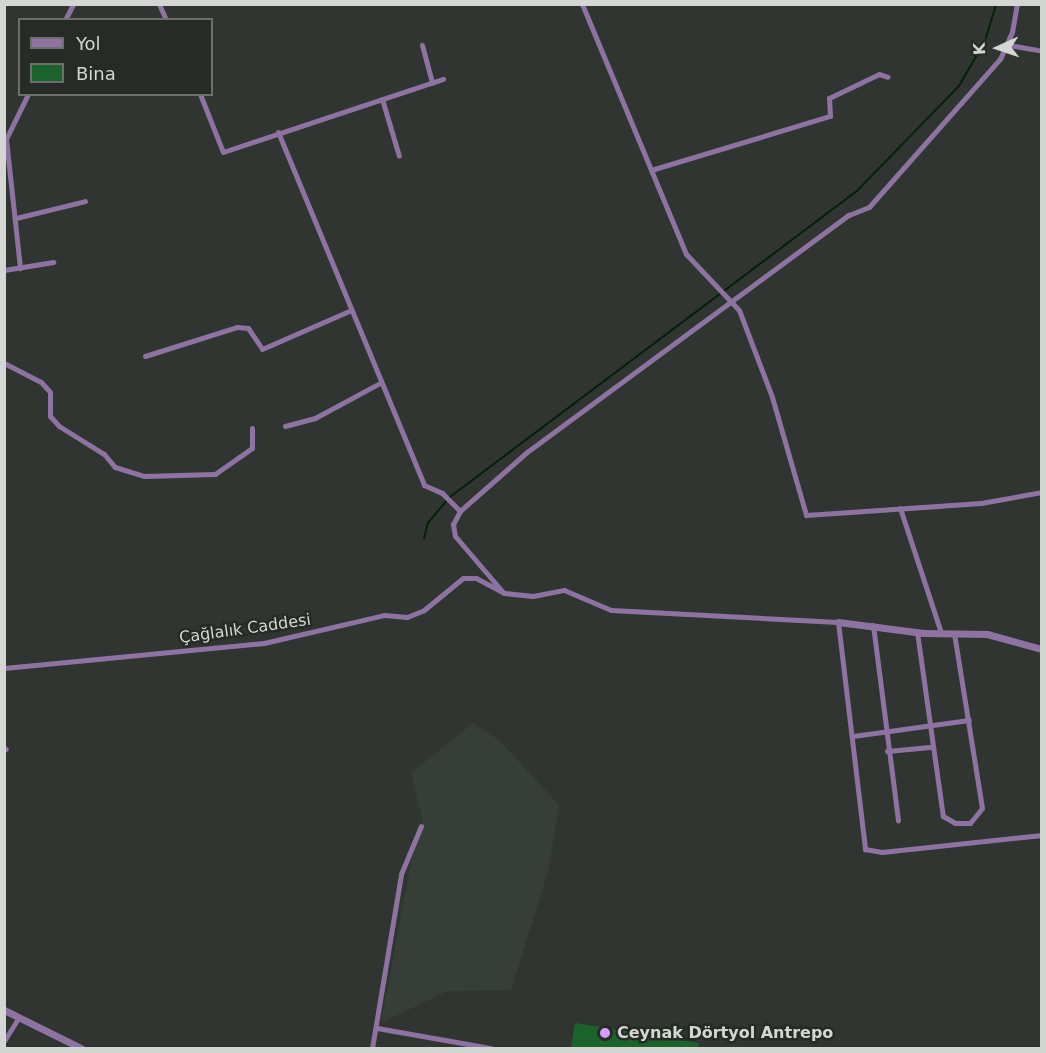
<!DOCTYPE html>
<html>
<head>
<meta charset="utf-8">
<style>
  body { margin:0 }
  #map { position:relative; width:1046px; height:1053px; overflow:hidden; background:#313531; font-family:"DejaVu Sans",sans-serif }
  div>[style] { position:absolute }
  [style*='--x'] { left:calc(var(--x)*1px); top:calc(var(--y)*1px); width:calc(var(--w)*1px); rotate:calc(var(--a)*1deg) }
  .built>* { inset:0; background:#363f37 }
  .stream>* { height:1.5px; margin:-0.75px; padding:0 0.75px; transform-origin:0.75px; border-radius:0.75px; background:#002206 }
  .building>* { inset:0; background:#1b622b }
  .minor>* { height:5px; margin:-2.5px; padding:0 2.5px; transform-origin:2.5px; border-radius:2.5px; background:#8d72a2 }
  .tertiary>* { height:7px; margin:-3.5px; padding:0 3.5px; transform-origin:3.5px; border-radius:3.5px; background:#8d72a2 }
  .dots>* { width:16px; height:16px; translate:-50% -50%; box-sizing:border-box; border:3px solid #272b27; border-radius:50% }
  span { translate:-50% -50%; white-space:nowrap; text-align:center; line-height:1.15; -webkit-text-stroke:5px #272b27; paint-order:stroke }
  .street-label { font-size:16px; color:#d4d6d4 }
  .poi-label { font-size:16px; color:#d4d6d4; font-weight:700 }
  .left { translate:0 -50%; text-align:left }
  .frame { position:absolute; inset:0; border:6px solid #d4d6d4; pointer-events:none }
  .legend { position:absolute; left:18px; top:18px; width:195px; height:78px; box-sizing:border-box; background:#272b27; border:2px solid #6c6f6c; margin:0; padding:8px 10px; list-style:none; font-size:18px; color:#d4d6d4 }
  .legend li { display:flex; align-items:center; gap:12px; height:30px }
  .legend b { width:30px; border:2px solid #6c6f6c }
  .north { position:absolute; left:968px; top:18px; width:60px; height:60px; -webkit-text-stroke:4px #272b27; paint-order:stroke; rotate:267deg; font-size:16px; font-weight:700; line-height:24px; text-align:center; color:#d4d6d4 }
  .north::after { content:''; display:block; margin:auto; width:21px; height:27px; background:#d4d6d4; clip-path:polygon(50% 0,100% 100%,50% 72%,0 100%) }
</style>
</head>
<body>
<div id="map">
  <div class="built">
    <div style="clip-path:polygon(473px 723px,499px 740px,559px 805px,549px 868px,511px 990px,447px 991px,381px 1023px,413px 852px,423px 822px,411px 773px)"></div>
  </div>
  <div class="stream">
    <div style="--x:450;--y:497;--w:509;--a:-36.94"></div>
    <div style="--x:857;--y:191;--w:146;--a:-45.8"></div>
    <div style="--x:959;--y:86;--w:52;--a:-60"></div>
    <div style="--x:985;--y:41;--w:39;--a:-73"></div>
    <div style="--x:424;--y:539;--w:16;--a:-76"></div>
    <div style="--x:428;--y:523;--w:30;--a:-50"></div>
  </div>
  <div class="building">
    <div style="clip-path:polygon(575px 1023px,699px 1043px,698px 1048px,571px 1048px)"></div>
  </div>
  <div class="minor">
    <div style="--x:159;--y:4;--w:17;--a:66"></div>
    <div style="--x:582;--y:4;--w:271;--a:67.4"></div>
    <div style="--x:686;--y:254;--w:77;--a:46.6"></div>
    <div style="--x:739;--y:310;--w:93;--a:69.2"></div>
    <div style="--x:772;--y:397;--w:123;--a:73.9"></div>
    <div style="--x:806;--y:515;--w:175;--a:-3.9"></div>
    <div style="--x:981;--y:503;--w:62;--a:-10.2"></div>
    <div style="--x:65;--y:20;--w:18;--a:-63"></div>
    <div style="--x:422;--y:45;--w:39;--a:75"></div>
    <div style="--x:1009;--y:45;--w:34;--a:10"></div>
    <div style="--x:200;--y:94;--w:62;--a:68.4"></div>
    <div style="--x:223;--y:152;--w:232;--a:-18.4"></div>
    <div style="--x:382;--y:99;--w:59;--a:73.4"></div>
    <div style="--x:278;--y:132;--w:382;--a:67.5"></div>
    <div style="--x:424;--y:485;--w:20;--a:24"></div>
    <div style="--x:442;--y:493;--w:25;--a:45"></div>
    <div style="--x:460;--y:511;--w:15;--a:118"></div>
    <div style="--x:453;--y:524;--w:12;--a:81"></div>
    <div style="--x:455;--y:536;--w:72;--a:49.5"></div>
    <div style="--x:6;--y:139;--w:130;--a:83.8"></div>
    <div style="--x:5;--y:141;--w:52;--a:-63.9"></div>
    <div style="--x:651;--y:170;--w:187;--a:-16.8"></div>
    <div style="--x:830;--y:116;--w:18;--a:-93"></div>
    <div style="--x:829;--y:98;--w:55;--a:-25.6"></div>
    <div style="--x:879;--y:74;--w:9;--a:18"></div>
    <div style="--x:16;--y:218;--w:71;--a:-13.8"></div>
    <div style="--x:4;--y:270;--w:50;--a:-9.3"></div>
    <div style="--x:145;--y:356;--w:96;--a:-17.5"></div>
    <div style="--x:237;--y:327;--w:11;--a:5"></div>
    <div style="--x:248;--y:328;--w:25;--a:56"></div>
    <div style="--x:262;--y:349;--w:95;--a:-23.6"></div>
    <div style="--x:4;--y:363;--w:42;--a:27.2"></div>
    <div style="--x:41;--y:382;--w:13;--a:48"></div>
    <div style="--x:50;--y:392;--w:24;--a:90"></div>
    <div style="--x:50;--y:416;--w:13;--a:48"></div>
    <div style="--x:59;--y:426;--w:53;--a:31.9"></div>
    <div style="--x:104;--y:454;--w:17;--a:50"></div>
    <div style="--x:115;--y:467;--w:30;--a:17"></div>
    <div style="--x:144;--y:476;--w:71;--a:-1.6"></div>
    <div style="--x:215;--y:474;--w:45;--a:-35.1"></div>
    <div style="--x:252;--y:448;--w:20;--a:-90"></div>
    <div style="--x:285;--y:426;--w:31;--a:-15"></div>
    <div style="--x:315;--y:418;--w:74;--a:-28.3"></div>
    <div style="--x:900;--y:508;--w:132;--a:71.8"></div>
    <div style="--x:460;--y:511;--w:89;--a:-41.4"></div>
    <div style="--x:527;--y:452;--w:400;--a:-36.4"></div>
    <div style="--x:849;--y:215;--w:22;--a:-22"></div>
    <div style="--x:869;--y:207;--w:198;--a:-48.5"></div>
    <div style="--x:1000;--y:59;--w:30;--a:-66"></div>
    <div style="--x:1012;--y:32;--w:28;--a:-80"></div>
    <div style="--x:873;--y:625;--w:197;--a:82.7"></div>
    <div style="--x:917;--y:632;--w:186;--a:82"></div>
    <div style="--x:943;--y:816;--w:14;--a:30"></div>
    <div style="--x:955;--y:823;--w:15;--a:0"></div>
    <div style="--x:970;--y:823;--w:19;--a:-51"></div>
    <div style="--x:982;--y:808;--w:177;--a:-99.1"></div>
    <div style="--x:4;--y:668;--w:261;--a:-5.5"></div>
    <div style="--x:264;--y:643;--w:123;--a:-13.1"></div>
    <div style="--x:384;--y:615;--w:23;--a:5"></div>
    <div style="--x:407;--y:617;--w:18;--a:-22"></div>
    <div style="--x:424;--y:610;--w:50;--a:-39.4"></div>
    <div style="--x:463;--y:578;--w:13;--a:0"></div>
    <div style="--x:476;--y:578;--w:32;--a:28"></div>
    <div style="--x:504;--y:593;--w:29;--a:6"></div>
    <div style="--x:533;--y:596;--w:32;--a:-11"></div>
    <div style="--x:564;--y:590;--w:51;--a:23.1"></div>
    <div style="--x:611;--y:610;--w:227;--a:3"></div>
    <div style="--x:838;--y:622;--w:229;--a:83.2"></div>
    <div style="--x:865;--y:849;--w:17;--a:10"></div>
    <div style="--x:882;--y:852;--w:161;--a:-6.1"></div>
    <div style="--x:853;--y:736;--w:117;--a:-7.9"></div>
    <div style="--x:4;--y:748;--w:2;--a:27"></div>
    <div style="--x:887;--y:751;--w:43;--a:-5.3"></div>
    <div style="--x:377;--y:1028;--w:115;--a:10"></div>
    <div style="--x:4;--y:1041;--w:28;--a:-58"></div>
    <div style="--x:372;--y:1048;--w:176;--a:-80.5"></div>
    <div style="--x:401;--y:874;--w:52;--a:-67.4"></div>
  </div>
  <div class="tertiary">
    <div style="--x:838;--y:622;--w:86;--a:7.4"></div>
    <div style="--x:923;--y:633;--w:64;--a:0.9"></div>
    <div style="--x:987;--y:634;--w:57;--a:15.3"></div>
    <div style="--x:4;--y:1010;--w:86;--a:26.3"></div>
  </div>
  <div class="dots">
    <div style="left:605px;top:1033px;background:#d49cfc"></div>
  </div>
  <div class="street-label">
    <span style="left:245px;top:629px;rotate:-8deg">Çağlalık Caddesi</span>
  </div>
  <div class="poi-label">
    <span class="left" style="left:617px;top:1033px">Ceynak Dörtyol Antrepo</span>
  </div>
  <div class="frame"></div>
  <ul class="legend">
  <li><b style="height:8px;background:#8d72a2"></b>Yol</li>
  <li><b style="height:16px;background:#1b622b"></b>Bina</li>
  </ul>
  <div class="north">K</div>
</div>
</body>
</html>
